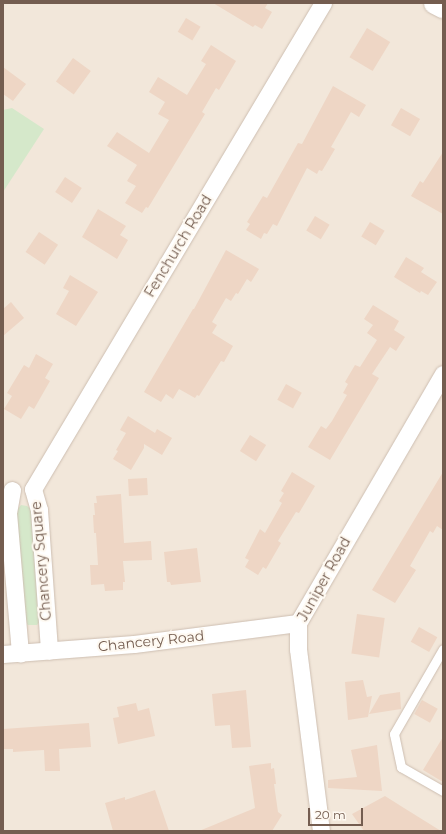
<!DOCTYPE html>
<html>
<head>
<meta charset="utf-8">
<style>
  body { margin:0 }
  #map { position:relative; width:446px; height:834px; overflow:hidden; background:#fbf5eb; font-family:Montserrat,sans-serif }
  div>[style] { position:absolute }
  [style*='--x'] { left:calc(var(--x)*1px); top:calc(var(--y)*1px); width:calc(var(--w)*1px); rotate:calc(var(--a)*1deg) }
  .residential>* { inset:0; background:#f2e7da; transform-origin:0 0 }
  .green>* { inset:0; background:#d5e8ca }
  .building>* { inset:0; background:#eed6c5; transform-origin:0 0 }
  .roads { filter:drop-shadow(0 0 1px #cdbeb1) drop-shadow(0 0 1px #cdbeb1) }
  .lane>* { height:9px; margin:-4.5px; padding:0 4.5px; transform-origin:4.5px; border-radius:4.5px; background:#fff }
  .street>* { height:17px; margin:-8.5px; padding:0 8.5px; transform-origin:8.5px; border-radius:8.5px; background:#fff }
  .secondary>* { height:22px; margin:-11px; padding:0 11px; transform-origin:11px; border-radius:11px; background:#fff }
  span { translate:-50% -50%; white-space:nowrap; text-align:center; line-height:1.15; -webkit-text-stroke:4px #fef9f1; paint-order:stroke }
  .street-label { font-size:14px; color:#745d50 }
  .frame { position:absolute; inset:0; border:4px solid #745d50; pointer-events:none }
  .scale { position:absolute; left:308px; top:808px; width:55px; height:18px; box-sizing:border-box; border:2px solid #745d50; border-top:0; padding-left:5px; font-size:12px; line-height:14px; white-space:nowrap; color:#745d50; -webkit-text-stroke:3px #fef9f1; paint-order:stroke }
</style>
</head>
<body>
<div id="map">
  <div class="residential">
    <div style="left:3px;top:3px;width:440px;height:828px"></div>
  </div>
  <div class="green">
    <div style="clip-path:polygon(12px 108px,44px 129px,3px 192px,3px 110px)"></div>
    <div style="clip-path:polygon(21px 505px,27px 506px,32px 510px,40px 621px,37px 625px,28px 625px,24px 620px,15px 516px,17px 510px)"></div>
  </div>
  <div class="building">
    <div style="clip-path:polygon(213px 3px,268px 3px,265px 8px,272px 12px,262px 29px,255px 25px,253px 27px)"></div>
    <div style="left:186px;top:18px;width:17px;height:16px;rotate:31deg"></div>
    <div style="left:367px;top:28px;width:27px;height:34px;rotate:31deg"></div>
    <div style="clip-path:polygon(211px 45px,236px 61px,219px 90px,216px 88px,202px 112px,205px 114px,148px 208px,146px 207px,142px 213px,125px 203px,136px 186px,127px 181px,137px 165px,107px 146px,117px 132px,149px 153px,169px 120px,158px 114px,165px 102px,149px 92px,158px 77px,187px 95px,206px 64px,201px 61px)"></div>
    <div style="left:73px;top:58px;width:22px;height:29px;rotate:36deg"></div>
    <div style="clip-path:polygon(3px 67px,26px 84px,13px 101px,3px 94px)"></div>
    <div style="clip-path:polygon(333px 86px,366px 105px,359px 117px,351px 112px,331px 147px,335px 149px,322px 171px,319px 170px,317px 174px,307px 168px,277px 226px,273px 224px,267px 234px,264px 233px,261px 239px,246px 230px,250px 224px,247px 222px,263px 196px,267px 198px,298px 143px,302px 144px)"></div>
    <div style="left:401px;top:108px;width:22px;height:20px;rotate:30deg"></div>
    <div style="clip-path:polygon(443px 152px,443px 214px,411px 196px,420px 181px,423px 183px)"></div>
    <div style="left:65px;top:177px;width:20px;height:18px;rotate:33deg"></div>
    <div style="clip-path:polygon(98px 209px,126px 226px,120px 235px,128px 240px,117px 259px,82px 237px)"></div>
    <div style="left:315px;top:216px;width:17px;height:17px;rotate:31deg"></div>
    <div style="left:370px;top:222px;width:17px;height:17px;rotate:31deg"></div>
    <div style="left:39px;top:232px;width:23px;height:24px;rotate:34deg"></div>
    <div style="clip-path:polygon(226px 250px,259px 269px,251px 282px,247px 279px,238px 294px,236px 293px,231px 301px,226px 298px,212px 322px,217px 325px,212px 333px,233px 346px,224px 362px,221px 361px,199px 396px,197px 395px,195px 398px,179px 389px,173px 399px,166px 394px,161px 402px,144px 392px,193px 309px,194px 309px)"></div>
    <div style="clip-path:polygon(406px 257px,424px 268px,421px 272px,437px 282px,428px 295px,421px 291px,420px 293px,394px 277px)"></div>
    <div style="clip-path:polygon(70px 275px,98px 292px,76px 326px,56px 314px,69px 291px,63px 288px)"></div>
    <div style="clip-path:polygon(11px 302px,24px 318px,3px 336px,3px 309px)"></div>
    <div style="clip-path:polygon(373px 305px,399px 321px,394px 330px,405px 337px,396px 351px,390px 347px,372px 374px,379px 378px,330px 460px,308px 447px,321px 426px,326px 429px,332px 421px,347px 395px,343px 393px,348px 384px,345px 382px,355px 365px,360px 367px,377px 340px,367px 333px,373px 325px,364px 319px)"></div>
    <div style="clip-path:polygon(36px 354px,53px 364px,45px 378px,50px 381px,34px 409px,29px 406px,21px 419px,4px 409px,12px 396px,7px 393px,24px 365px,29px 368px)"></div>
    <div style="left:286px;top:384px;width:18px;height:18px;rotate:29deg"></div>
    <div style="clip-path:polygon(128px 416px,155px 433px,157px 429px,172px 438px,162px 455px,144px 444px,144px 448px,131px 470px,113px 459px,118px 451px,116px 450px,126px 433px,120px 430px)"></div>
    <div style="left:250px;top:435px;width:19px;height:19px;rotate:32deg"></div>
    <div style="clip-path:polygon(292px 472px,315px 486px,299px 513px,296px 512px,278px 541px,281px 543px,266px 569px,263px 567px,258px 575px,245px 567px,249px 560px,245px 558px,260px 529px,265px 533px,282px 503px,279px 501px,284px 493px,281px 491px)"></div>
    <div style="clip-path:polygon(443px 472px,443px 530px,437px 526px,433px 533px,430px 531px,410px 566px,416px 570px,395px 603px,372px 590px)"></div>
    <div style="left:147px;top:478px;width:17px;height:19px;rotate:87deg"></div>
    <div style="clip-path:polygon(121px 494px,124px 543px,151px 541px,152px 560px,123px 561px,125px 582px,123px 582px,123px 590px,105px 591px,104px 584px,91px 585px,90px 565px,98px 565px,96px 533px,94px 533px,93px 515px,95px 515px,94px 503px,97px 503px,96px 496px)"></div>
    <div style="clip-path:polygon(197px 548px,201px 582px,171px 585px,170px 582px,167px 582px,164px 552px)"></div>
    <div style="left:357px;top:614px;width:28px;height:40px;rotate:8deg"></div>
    <div style="left:419px;top:627px;width:21px;height:17px;rotate:29deg"></div>
    <div style="clip-path:polygon(363px 680px,367px 697px,372px 696px,368px 717px,348px 720px,345px 682px)"></div>
    <div style="clip-path:polygon(246px 690px,251px 747px,232px 748px,230px 725px,215px 726px,212px 694px)"></div>
    <div style="clip-path:polygon(400px 692px,401px 709px,369px 714px,380px 695px)"></div>
    <div style="left:422px;top:700px;width:18px;height:16px;rotate:29deg"></div>
    <div style="clip-path:polygon(136px 703px,138px 711px,149px 708px,155px 736px,118px 744px,113px 718px,119px 717px,117px 707px)"></div>
    <div style="clip-path:polygon(89px 723px,91px 747px,59px 749px,60px 771px,45px 771px,44px 750px,13px 752px,13px 749px,3px 749px,3px 729px)"></div>
    <div style="clip-path:polygon(443px 737px,443px 782px,423px 770px)"></div>
    <div style="clip-path:polygon(377px 745px,382px 791px,328px 788px,328px 780px,357px 777px,351px 750px)"></div>
    <div style="clip-path:polygon(271px 763px,271px 769px,274px 768px,276px 784px,274px 784px,278px 812px,282px 815px,272px 831px,199px 831px,255px 808px,249px 766px)"></div>
    <div style="clip-path:polygon(155px 790px,169px 831px,113px 831px,105px 803px,125px 797px,125px 800px)"></div>
    <div style="clip-path:polygon(385px 796px,404px 808px,441px 831px,364px 831px,352px 814px)"></div>
  </div>
  <div class="roads">
    <div class="lane">
      <div style="--x:443;--y:649;--w:98;--a:120"></div>
      <div style="--x:394;--y:734;--w:34;--a:78"></div>
      <div style="--x:401;--y:767;--w:48;--a:29.7"></div>
    </div>
    <div class="street">
      <div style="--x:33;--y:489;--w:566;--a:-59.18"></div>
      <div style="--x:33;--y:489;--w:22;--a:74"></div>
      <div style="--x:39;--y:510;--w:141;--a:85.9"></div>
      <div style="--x:12;--y:490;--w:23;--a:100"></div>
      <div style="--x:8;--y:513;--w:141;--a:85.1"></div>
      <div style="--x:3;--y:654;--w:131;--a:-4.4"></div>
      <div style="--x:134;--y:644;--w:165;--a:-7.3"></div>
      <div style="--x:321;--y:831;--w:183;--a:-97.2"></div>
      <div style="--x:298;--y:649;--w:26;--a:-90"></div>
      <div style="--x:298;--y:623;--w:288;--a:-59.8"></div>
    </div>
    <div class="secondary">
      <div style="--x:435;--y:3;--w:9;--a:27"></div>
    </div>
  </div>
  <div class="street-label">
    <span style="left:178px;top:246px;rotate:-59deg">Fenchurch Road</span>
    <span style="left:41px;top:561px;rotate:-95deg">Chancery Square</span>
    <span style="left:324px;top:579px;rotate:-61deg">Juniper Road</span>
    <span style="left:151px;top:641px;rotate:-6deg">Chancery Road</span>
  </div>
  <div class="frame"></div>
  <div class="scale">20 m</div>
</div>
</body>
</html>
